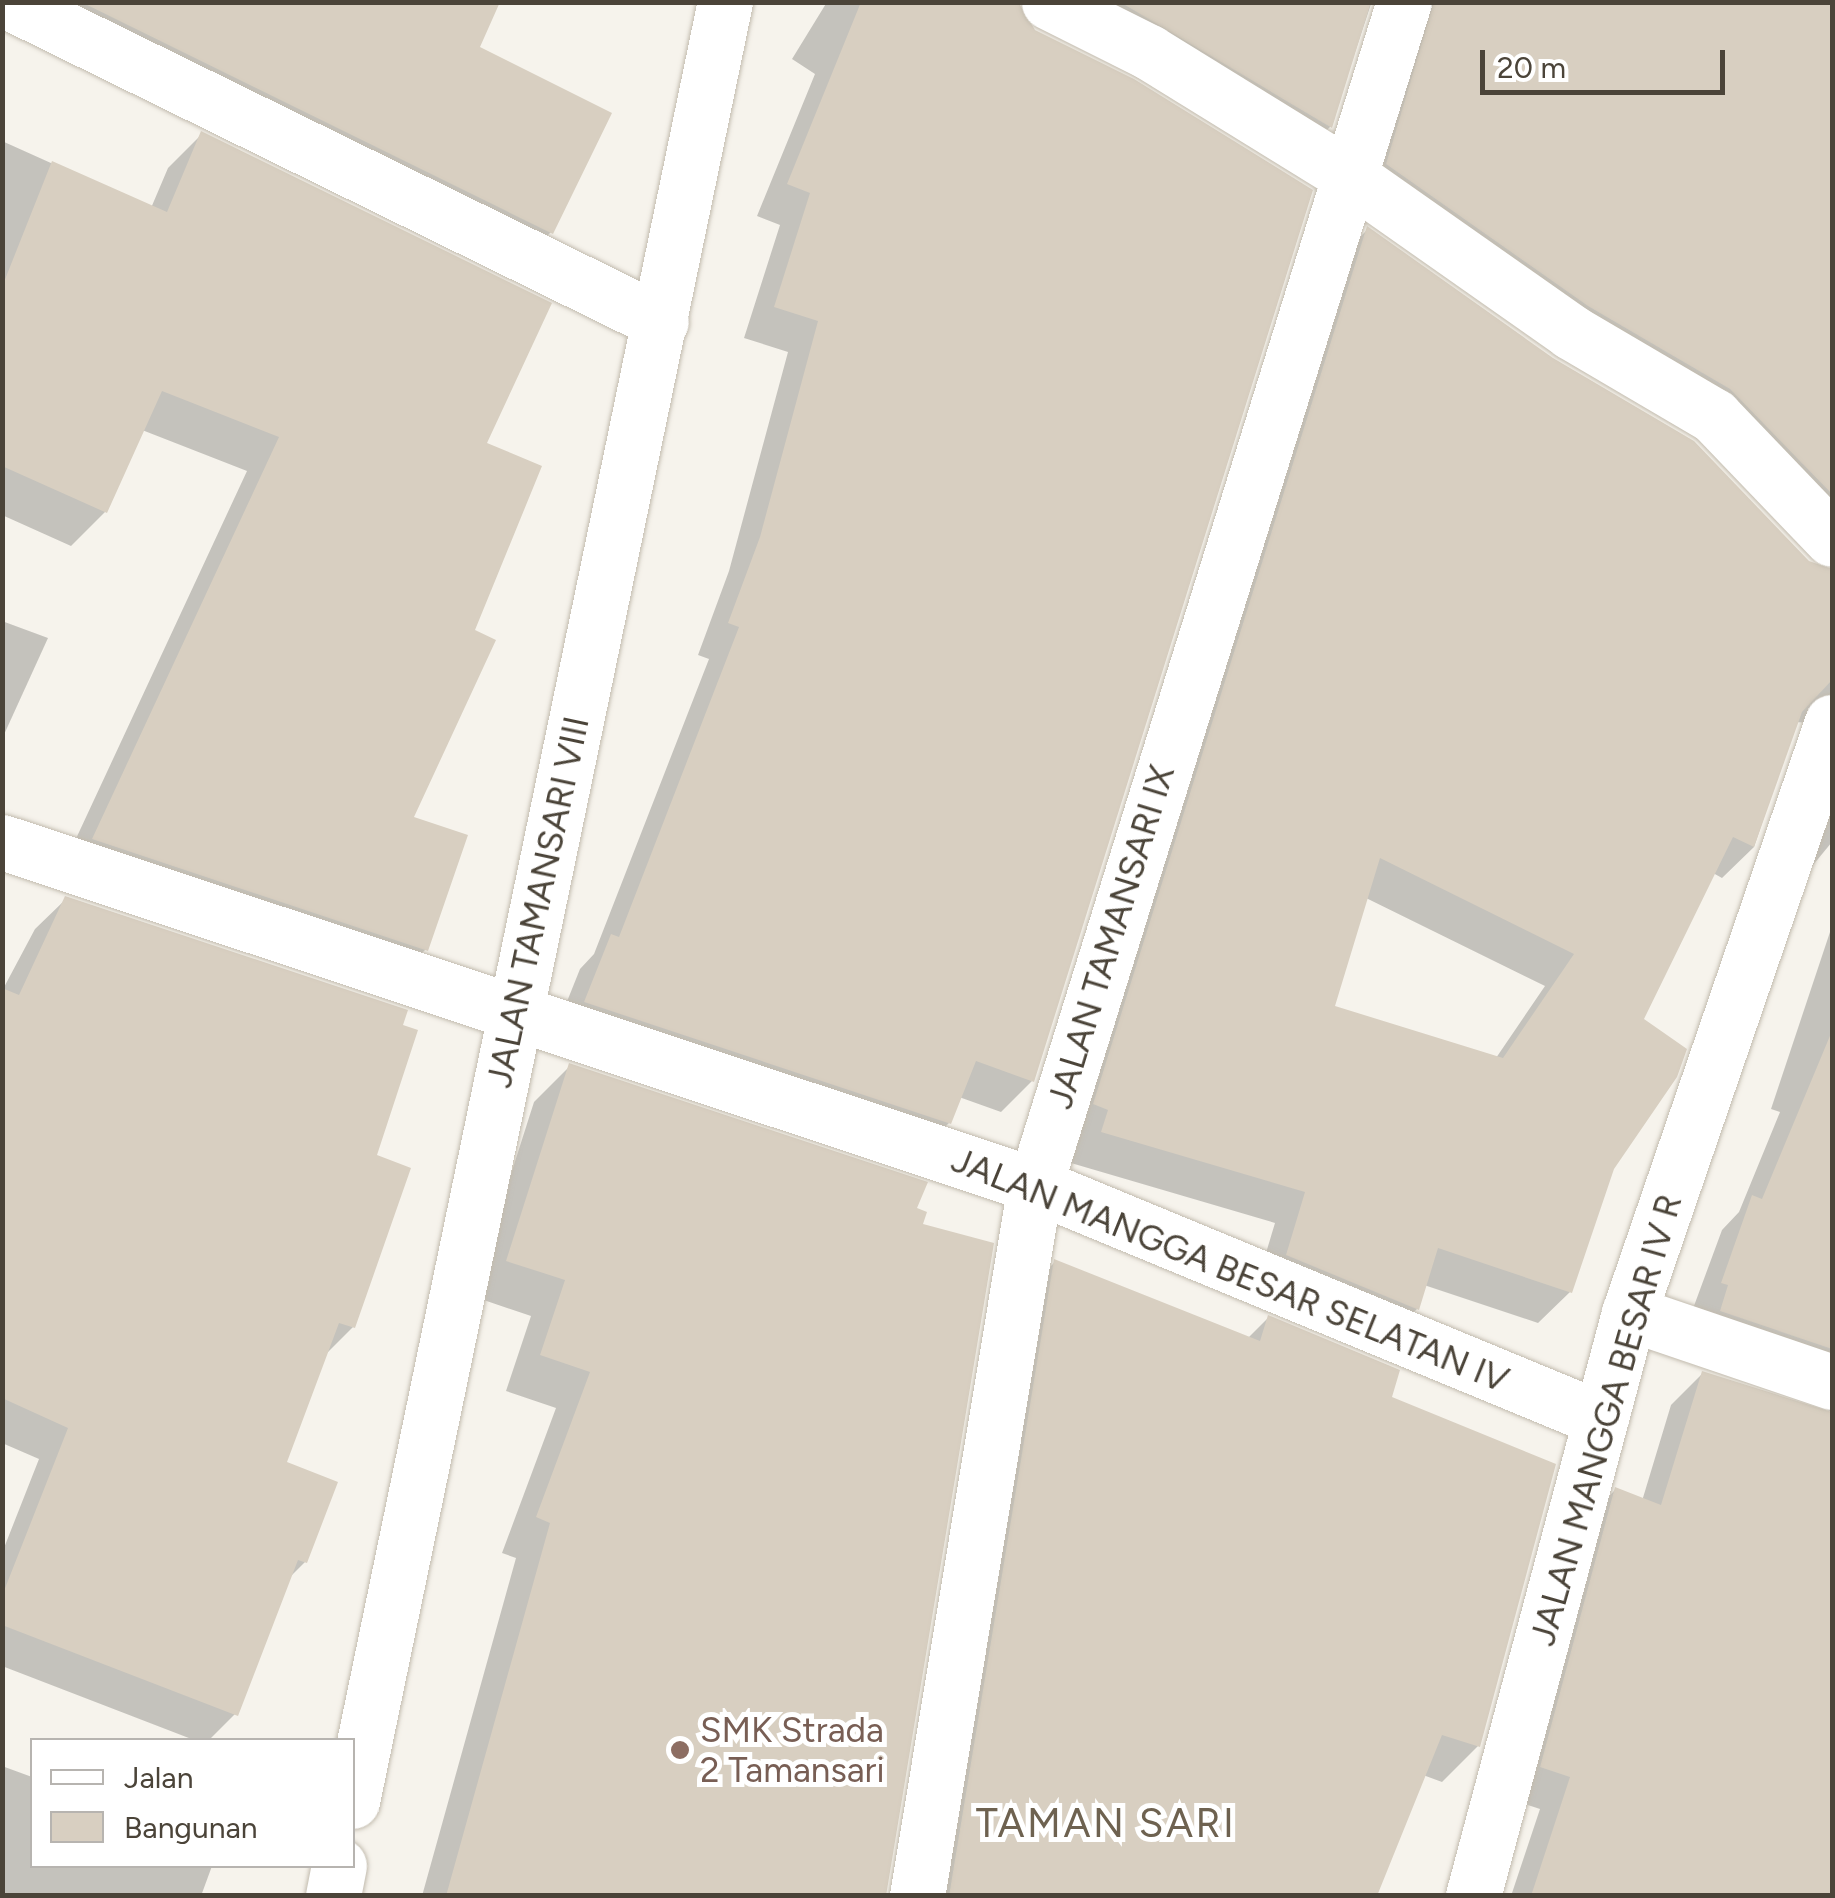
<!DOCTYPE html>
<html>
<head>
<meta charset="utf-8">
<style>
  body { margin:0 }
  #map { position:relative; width:1835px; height:1898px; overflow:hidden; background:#f6f3ec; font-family:Figtree,sans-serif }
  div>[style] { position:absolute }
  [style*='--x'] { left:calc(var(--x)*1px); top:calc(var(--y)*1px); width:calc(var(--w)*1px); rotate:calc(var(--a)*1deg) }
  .shadow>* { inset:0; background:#0003 }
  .building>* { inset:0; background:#d8cfc1 }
  .roads { filter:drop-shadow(0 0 2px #c2bbae) drop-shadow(0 0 2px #c2bbae) }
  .minor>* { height:55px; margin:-27.5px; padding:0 27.5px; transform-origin:27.5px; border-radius:27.5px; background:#fff }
  .dots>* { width:28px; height:28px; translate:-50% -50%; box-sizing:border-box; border:5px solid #fff; border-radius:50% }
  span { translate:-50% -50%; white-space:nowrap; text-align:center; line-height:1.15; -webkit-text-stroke:10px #fff; paint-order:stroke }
  .street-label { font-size:35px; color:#4b4439 }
  .education-label { font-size:35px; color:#785e54 }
  .left { translate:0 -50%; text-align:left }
  .quarter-label { font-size:40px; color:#6e6250; letter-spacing:2.5px }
  .frame { position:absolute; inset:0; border:5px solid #4b4439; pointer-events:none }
  .legend { position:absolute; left:30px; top:1738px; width:325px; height:130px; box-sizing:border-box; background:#fff; border:2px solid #b7b4b0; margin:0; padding:12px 18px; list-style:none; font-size:30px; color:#4b4439 }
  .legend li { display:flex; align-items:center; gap:20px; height:50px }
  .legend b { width:50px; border:2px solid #b7b4b0 }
  .scale { position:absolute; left:1480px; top:50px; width:245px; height:45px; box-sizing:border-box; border:5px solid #4b4439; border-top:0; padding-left:12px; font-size:30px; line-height:35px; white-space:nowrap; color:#4b4439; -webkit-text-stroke:8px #fff; paint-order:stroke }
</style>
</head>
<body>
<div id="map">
  <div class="shadow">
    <div style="clip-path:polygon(2px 2px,498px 2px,477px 48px,551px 232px,517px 266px)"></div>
    <div style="clip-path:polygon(827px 2px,1832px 2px,1832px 531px,1699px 421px,1356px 196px,1395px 11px,1371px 4px,1330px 127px,1298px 158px,1030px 5px,1016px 5px,1032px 1081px,1001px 1112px,959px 1097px,949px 1123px,917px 1154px,554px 1034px,580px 969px,594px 954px,709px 659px,698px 655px,729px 571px,788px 352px,744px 338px,780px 225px,757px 216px,815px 74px,792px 59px)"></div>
    <div style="clip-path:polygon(202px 134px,484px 445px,472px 631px,410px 819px,426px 949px,392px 983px,60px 873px,247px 471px,142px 430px,105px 512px,71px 546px,2px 515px,2px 141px,151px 208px,168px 168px)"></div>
    <div style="clip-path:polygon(evenodd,1367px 230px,1809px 564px,1832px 569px,1832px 630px,1824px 651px,1832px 655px,1832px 749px,1809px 723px,1796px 722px,1754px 847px,1722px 878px,1713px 873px,1641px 1020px,1612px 1168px,1570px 1292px,1538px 1323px,1424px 1285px,1417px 1309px,1386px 1340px,1256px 1286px,1275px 1223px,1071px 1163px,1078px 1141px,1063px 1136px,1336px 261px,1367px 230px,1366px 898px,1545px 986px,1496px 1058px,1332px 1008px,1366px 898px)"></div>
    <div style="clip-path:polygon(2px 621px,48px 638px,2px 739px)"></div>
    <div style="clip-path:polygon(1832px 750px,1832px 842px,1785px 899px)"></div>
    <div style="clip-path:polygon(66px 899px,374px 1156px,353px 1327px,325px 1355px,284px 1463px,305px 1562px,289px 1578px,235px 1714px,209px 1740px,194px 1740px,2px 1666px,2px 1553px,39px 1459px,2px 1443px,2px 991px,35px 929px)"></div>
    <div style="clip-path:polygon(1832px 926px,1832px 1896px,1511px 1896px,1540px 1809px,1510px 1799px,1584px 1522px,1615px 1490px,1642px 1501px,1671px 1405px,1702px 1374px,1832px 1413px,1691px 1314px,1722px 1230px,1739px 1212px,1780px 1112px,1771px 1109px)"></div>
    <div style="clip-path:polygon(570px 1066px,914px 1210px,920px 1226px,884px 1896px,422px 1896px,516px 1558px,502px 1553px,556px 1408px,506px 1391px,531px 1316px,472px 1296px,534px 1102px)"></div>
    <div style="clip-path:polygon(1055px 1262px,1247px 1339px,1268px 1318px,1389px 1399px,1478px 1746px,1442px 1782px,1423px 1775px,1374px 1896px,920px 1896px,1019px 1297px)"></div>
    <div style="clip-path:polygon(2px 1766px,32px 1777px,32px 1866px,212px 1866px,201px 1896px,2px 1896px)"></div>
  </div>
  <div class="building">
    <div style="clip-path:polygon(81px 2px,500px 2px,480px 47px,612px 113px,553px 234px)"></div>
    <div style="clip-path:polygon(861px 2px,1018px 2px,1035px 30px,1134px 79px,1313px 190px,1034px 1082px,976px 1061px,951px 1124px,584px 1002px,611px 934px,619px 937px,739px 627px,728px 623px,760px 537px,818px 321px,774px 307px,810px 193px,787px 184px)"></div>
    <div style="clip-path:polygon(1120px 2px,1371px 2px,1332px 128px)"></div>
    <div style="clip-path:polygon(1434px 2px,1832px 2px,1832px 494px,1730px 389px,1588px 306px,1386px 164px)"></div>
    <div style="clip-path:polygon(201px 131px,552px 303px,487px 443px,542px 466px,475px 630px,496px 640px,414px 817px,468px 835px,428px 951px,92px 839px,279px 437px,162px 391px,107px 513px,2px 466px,2px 287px,52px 161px,167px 212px)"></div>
    <div style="clip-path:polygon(evenodd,1367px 226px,1553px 358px,1694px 441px,1809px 561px,1832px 569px,1832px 680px,1802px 712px,1754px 847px,1733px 837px,1644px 1019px,1687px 1049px,1677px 1077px,1614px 1169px,1572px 1293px,1438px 1248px,1419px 1310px,1286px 1255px,1305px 1192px,1101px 1132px,1108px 1110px,1093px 1104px,1367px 226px,1380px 858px,1574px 954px,1503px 1058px,1335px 1006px,1380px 858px)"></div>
    <div style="clip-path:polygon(65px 896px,408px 1010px,403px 1025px,418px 1030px,377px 1155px,411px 1168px,355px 1328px,339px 1323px,287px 1462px,338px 1482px,307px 1563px,298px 1560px,238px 1716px,2px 1625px,2px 1596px,68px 1428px,2px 1398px,2px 988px,19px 995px)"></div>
    <div style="clip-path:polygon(1832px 1031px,1832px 1349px,1720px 1311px,1728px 1285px,1721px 1283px,1752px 1195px,1762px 1199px)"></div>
    <div style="clip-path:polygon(569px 1063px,928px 1182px,917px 1208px,927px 1212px,923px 1224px,994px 1243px,886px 1896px,446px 1896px,550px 1523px,536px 1517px,590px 1372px,540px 1355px,565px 1280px,506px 1261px)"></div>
    <div style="clip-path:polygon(1054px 1259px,1260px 1341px,1268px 1315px,1400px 1370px,1392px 1397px,1556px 1464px,1480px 1747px,1442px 1735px,1377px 1896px,949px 1896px)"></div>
    <div style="clip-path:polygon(1702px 1371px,1832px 1412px,1832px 1896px,1531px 1896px,1570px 1777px,1540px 1767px,1615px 1487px,1661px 1505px)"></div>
  </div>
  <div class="roads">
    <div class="minor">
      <div style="--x:9;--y:2;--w:726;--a:26.14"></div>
      <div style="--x:1049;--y:2;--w:112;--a:26.6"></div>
      <div style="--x:1149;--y:52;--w:234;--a:31.7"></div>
      <div style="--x:1348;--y:175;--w:273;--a:35.1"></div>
      <div style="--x:1571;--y:332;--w:166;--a:30.4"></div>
      <div style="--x:1714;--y:416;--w:170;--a:46.2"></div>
      <div style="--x:2;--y:842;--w:1088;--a:18.37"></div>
      <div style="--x:1035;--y:1185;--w:612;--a:22.46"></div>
      <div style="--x:1629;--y:1313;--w:214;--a:18.8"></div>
      <div style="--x:352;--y:1801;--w:1837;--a:-78.29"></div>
      <div style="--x:333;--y:1896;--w:31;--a:-79"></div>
      <div style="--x:917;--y:1896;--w:721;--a:-80.58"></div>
      <div style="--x:1035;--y:1185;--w:1239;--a:-72.68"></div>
      <div style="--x:1473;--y:1896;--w:604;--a:-75.02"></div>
      <div style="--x:1629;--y:1313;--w:625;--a:-71.04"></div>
    </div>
  </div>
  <div class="dots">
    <div style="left:680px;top:1750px;background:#8d6e63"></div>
  </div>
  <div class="street-label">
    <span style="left:538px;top:902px;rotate:-78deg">JALAN TAMANSARI VIII</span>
    <span style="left:1111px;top:937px;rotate:-73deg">JALAN TAMANSARI IX</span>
    <span style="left:1230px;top:1270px;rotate:22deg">JALAN MANGGA BESAR SELATAN IV</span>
    <span style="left:1606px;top:1420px;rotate:-74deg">JALAN MANGGA BESAR IV R</span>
  </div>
  <div class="education-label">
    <span class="left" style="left:700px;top:1750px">SMK Strada<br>2 Tamansari</span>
  </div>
  <div class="quarter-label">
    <span style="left:1106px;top:1823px">TAMAN SARI</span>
  </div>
  <div class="frame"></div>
  <ul class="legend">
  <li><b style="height:12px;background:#fff"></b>Jalan</li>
  <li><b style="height:28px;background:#d8cfc1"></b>Bangunan</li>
  </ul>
  <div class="scale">20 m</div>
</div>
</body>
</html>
